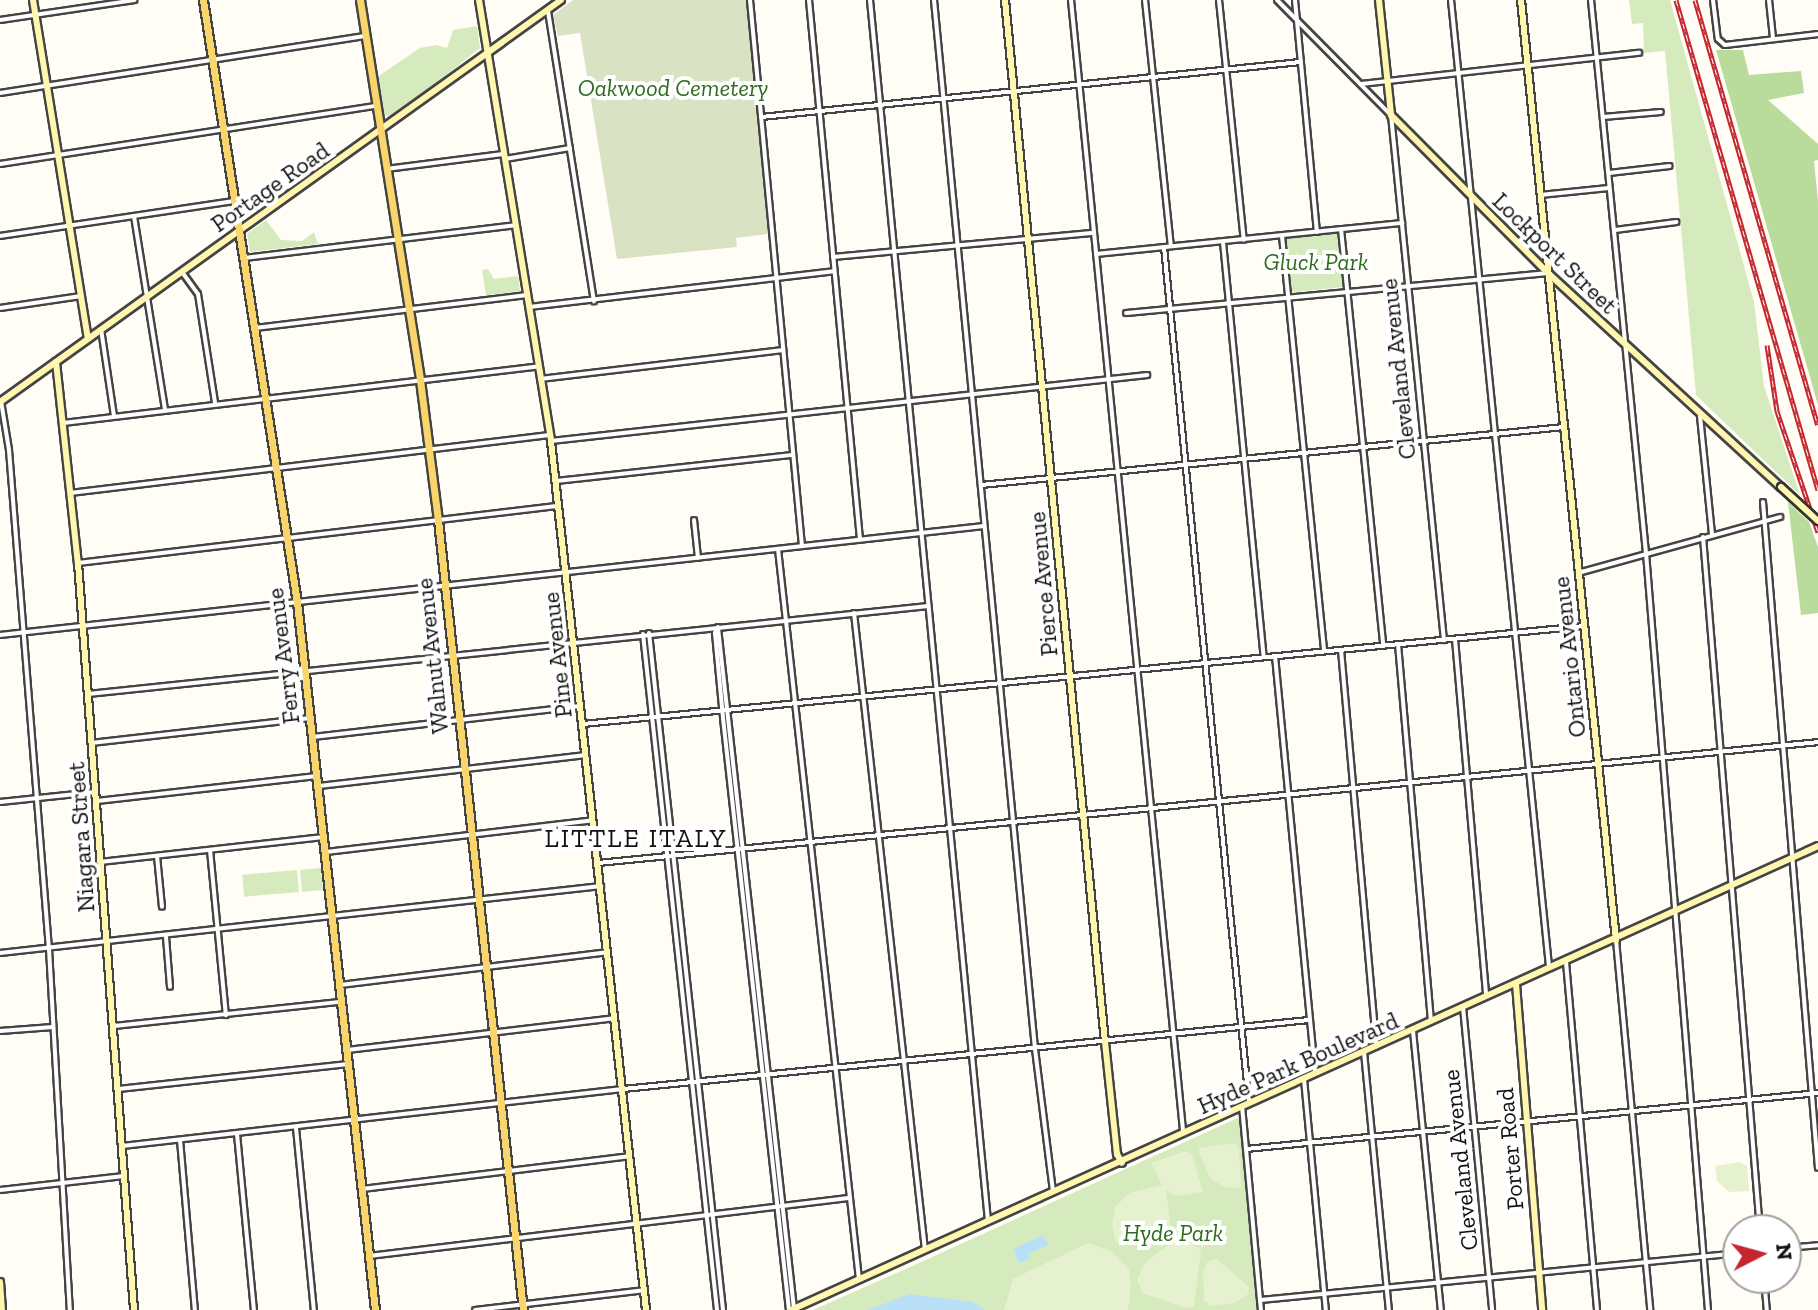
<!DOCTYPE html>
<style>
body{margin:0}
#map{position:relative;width:1818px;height:1310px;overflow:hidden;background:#fffdf5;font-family:"Zilla Slab",serif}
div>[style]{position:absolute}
.green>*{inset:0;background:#d5ebbd;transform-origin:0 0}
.forest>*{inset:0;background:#b9dc9c}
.cemetery>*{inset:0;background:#d9e3c4}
.pitch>*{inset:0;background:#e6f2cf}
.water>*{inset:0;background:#b9e0f7}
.roads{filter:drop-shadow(2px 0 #444) drop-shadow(-2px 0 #444) drop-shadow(0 2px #444) drop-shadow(0 -2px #444)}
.street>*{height:4px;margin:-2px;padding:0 2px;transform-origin:2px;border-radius:2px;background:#fff}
.secondary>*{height:6px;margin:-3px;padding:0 3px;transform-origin:3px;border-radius:3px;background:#fff6b0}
.primary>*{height:7px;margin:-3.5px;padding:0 3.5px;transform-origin:3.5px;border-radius:3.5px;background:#f9d66b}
.rail>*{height:5px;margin-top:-2.5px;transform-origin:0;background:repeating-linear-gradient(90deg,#fff 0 6px,#c4262e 0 12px);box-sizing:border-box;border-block:2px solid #c4262e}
.bridges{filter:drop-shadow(2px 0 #333) drop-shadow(-2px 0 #333) drop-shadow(0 2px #333) drop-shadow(0 -2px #333)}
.secondary-bridge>*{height:6px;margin:-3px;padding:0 3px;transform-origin:3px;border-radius:3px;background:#fff6b0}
span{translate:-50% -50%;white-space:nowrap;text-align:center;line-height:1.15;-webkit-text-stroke:8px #fff;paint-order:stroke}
.park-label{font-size:24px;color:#2f6b1f;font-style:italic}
.street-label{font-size:24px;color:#111}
.neighbourhood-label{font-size:26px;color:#111;letter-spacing:2px}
.north{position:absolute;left:1722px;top:1214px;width:80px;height:80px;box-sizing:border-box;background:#fff;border:2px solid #a0a0a0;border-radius:50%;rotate:84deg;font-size:22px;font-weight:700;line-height:32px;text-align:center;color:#111}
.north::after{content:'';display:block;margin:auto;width:28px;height:36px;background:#c4262e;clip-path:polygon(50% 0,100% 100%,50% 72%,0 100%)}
</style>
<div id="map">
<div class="green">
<div style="clip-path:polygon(1629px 0,1670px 0,1754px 302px,1764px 386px,1800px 495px,1696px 395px,1665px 51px,1644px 53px,1643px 23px,1632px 24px)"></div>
<div style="clip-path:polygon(477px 26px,480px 48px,393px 117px,384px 115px,377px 77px,420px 48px,436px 45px,447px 48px,453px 30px)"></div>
<div style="clip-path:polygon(266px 220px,281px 240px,302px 241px,314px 232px,318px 244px,250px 252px,247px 234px)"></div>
<div style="left:1340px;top:232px;width:55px;height:54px;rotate:84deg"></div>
<div style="clip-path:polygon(488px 269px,494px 279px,518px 276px,520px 291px,486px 295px,482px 270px)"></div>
<div style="left:321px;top:868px;width:22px;height:21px;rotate:85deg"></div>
<div style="left:297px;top:870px;width:22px;height:55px;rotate:85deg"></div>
<div style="clip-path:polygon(1240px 1117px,1259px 1310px,813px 1310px,910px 1267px)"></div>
</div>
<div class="forest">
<div style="clip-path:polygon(1716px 50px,1743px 50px,1749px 75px,1801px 71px,1804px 93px,1768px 100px,1818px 144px,1818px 160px,1814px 161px,1818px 201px,1818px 405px)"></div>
<div style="clip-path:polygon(1788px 502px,1809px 522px,1818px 547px,1818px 613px,1801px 615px)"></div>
</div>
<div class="cemetery">
<div style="clip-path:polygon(573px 0,747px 0,768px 234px,736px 238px,737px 247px,617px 259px,580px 33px,558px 36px,553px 15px)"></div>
</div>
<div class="pitch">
<div style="clip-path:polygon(1234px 1143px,1239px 1149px,1241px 1188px,1224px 1187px,1210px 1178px,1200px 1154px,1199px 1148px)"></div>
<div style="clip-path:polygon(1186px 1151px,1192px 1154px,1203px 1192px,1177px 1196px,1166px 1190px,1171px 1231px,1164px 1239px,1116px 1243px,1112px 1224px,1116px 1206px,1131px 1192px,1162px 1185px,1151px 1163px)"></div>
<div style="clip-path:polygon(1740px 1162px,1747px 1166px,1749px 1191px,1729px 1192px,1717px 1181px,1715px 1166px)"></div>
<div style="clip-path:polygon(1184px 1240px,1201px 1250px,1194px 1306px,1185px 1308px,1143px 1293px,1137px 1280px,1145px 1263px,1168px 1245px)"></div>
<div style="clip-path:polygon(1088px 1243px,1111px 1251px,1129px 1269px,1131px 1284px,1128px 1310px,1004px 1310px,1013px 1279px)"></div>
<div style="clip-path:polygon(1217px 1259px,1249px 1287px,1248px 1294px,1235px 1303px,1211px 1306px,1204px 1301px,1203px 1273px,1207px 1262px)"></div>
</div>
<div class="water">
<div style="clip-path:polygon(1043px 1235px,1048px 1245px,1028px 1254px,1030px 1259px,1019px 1263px,1013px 1249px)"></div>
<div style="clip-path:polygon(910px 1294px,973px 1302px,985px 1310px,867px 1310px)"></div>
</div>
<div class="roads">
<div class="street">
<div style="left:750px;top:0;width:548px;rotate:84.56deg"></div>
<div style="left:809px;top:0;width:542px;rotate:84.6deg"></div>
<div style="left:870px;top:0;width:1226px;rotate:84.48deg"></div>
<div style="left:934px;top:0;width:1054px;rotate:84.5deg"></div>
<div style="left:1035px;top:1049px;width:143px;rotate:82.8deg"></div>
<div style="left:1071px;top:0;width:1137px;rotate:84.34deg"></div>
<div style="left:1145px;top:0;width:247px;rotate:84deg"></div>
<div style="left:1219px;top:0;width:241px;rotate:84.1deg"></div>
<div style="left:1277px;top:0;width:162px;rotate:45.3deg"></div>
<div style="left:1391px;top:115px;width:528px;rotate:84.24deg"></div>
<div style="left:1295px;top:0;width:233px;rotate:84.6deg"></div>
<div style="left:1451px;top:0;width:972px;rotate:84.21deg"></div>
<div style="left:1591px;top:0;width:556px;rotate:84.32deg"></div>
<div style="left:1646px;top:553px;width:760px;rotate:85.32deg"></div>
<div style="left:1713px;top:0;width:39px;rotate:83deg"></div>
<div style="left:1718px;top:39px;width:9px;rotate:41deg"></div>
<div style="left:1725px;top:45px;width:94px;rotate:-6.7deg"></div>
<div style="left:1769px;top:0;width:39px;rotate:84deg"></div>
<div style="left:548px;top:11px;width:294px;rotate:81deg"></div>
<div style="left:0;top:20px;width:136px;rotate:-8.4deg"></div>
<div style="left:1361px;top:84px;width:280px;rotate:-6.4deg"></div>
<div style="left:0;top:93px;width:369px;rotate:-8.9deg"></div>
<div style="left:761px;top:117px;width:543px;rotate:-5.82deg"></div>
<div style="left:1603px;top:117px;width:58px;rotate:-4.9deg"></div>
<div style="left:505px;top:159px;width:66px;rotate:-9.6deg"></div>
<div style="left:0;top:164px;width:380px;rotate:-8.8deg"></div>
<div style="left:386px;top:169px;width:118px;rotate:-7.3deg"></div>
<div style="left:1609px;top:173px;width:61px;rotate:-6.5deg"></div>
<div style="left:1540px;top:195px;width:69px;rotate:-5.8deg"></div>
<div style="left:134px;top:216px;width:196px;rotate:80.9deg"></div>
<div style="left:1341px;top:229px;width:418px;rotate:84.2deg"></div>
<div style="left:1615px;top:230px;width:62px;rotate:-7.5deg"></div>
<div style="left:0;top:236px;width:238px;rotate:-8.5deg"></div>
<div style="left:1282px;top:236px;width:417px;rotate:84.2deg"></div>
<div style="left:1223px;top:242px;width:417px;rotate:84.4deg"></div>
<div style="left:1164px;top:247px;width:860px;rotate:84.33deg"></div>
<div style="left:1096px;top:254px;width:308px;rotate:-5.8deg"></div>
<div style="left:833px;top:257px;width:262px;rotate:-5.3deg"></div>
<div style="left:244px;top:258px;width:273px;rotate:-6.9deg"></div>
<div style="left:182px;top:272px;width:27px;rotate:54deg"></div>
<div style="left:198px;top:294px;width:110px;rotate:81.1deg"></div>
<div style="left:529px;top:307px;width:307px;rotate:-6.7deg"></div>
<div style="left:0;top:308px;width:82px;rotate:-8.4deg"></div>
<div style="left:1126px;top:313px;width:422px;rotate:-5.4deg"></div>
<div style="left:255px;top:328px;width:274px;rotate:-6.9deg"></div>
<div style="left:101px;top:329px;width:88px;rotate:81.5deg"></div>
<div style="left:540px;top:379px;width:245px;rotate:-6.8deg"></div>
<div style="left:1px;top:401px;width:50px;rotate:80.7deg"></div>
<div style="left:9px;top:450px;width:501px;rotate:85.42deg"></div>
<div style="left:49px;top:949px;width:362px;rotate:86.7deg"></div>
<div style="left:1700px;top:416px;width:119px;rotate:84.2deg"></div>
<div style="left:63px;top:423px;width:478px;rotate:-6.8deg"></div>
<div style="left:551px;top:441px;width:600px;rotate:-6.32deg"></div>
<div style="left:556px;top:481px;width:238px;rotate:-6.3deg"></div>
<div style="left:981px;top:485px;width:586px;rotate:-5.68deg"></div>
<div style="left:70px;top:493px;width:483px;rotate:-6.9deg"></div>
<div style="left:1763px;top:502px;width:668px;rotate:85.28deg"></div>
<div style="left:694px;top:520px;width:38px;rotate:84deg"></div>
<div style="left:1703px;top:537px;width:695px;rotate:85.3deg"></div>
<div style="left:778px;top:549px;width:734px;rotate:83.67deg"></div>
<div style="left:78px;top:563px;width:484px;rotate:-6.8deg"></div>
<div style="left:1578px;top:573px;width:210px;rotate:-15.5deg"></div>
<div style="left:854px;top:613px;width:641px;rotate:83.64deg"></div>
<div style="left:718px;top:627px;width:7px;rotate:117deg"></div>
<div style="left:715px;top:633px;width:85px;rotate:84.6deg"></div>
<div style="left:723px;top:718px;width:596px;rotate:83.64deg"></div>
<div style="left:718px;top:628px;width:685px;rotate:83.63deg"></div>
<div style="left:649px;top:633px;width:681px;rotate:83.76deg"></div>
<div style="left:643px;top:634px;width:680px;rotate:83.75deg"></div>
<div style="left:0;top:635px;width:990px;rotate:-6.32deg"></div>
<div style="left:1455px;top:639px;width:357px;rotate:85deg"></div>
<div style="left:1398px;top:644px;width:379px;rotate:85deg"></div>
<div style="left:1341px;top:650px;width:398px;rotate:84.9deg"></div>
<div style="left:1275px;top:656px;width:418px;rotate:84.5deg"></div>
<div style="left:88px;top:694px;width:845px;rotate:-5.98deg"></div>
<div style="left:583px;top:724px;width:1006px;rotate:-5.59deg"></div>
<div style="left:313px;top:737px;width:269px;rotate:-6.6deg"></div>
<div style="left:91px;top:743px;width:221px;rotate:-6.5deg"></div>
<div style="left:319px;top:786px;width:269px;rotate:-6.6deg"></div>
<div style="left:97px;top:801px;width:219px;rotate:-6.5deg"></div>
<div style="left:0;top:802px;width:96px;rotate:-6deg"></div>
<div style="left:210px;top:850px;width:166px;rotate:84.5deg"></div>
<div style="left:326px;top:852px;width:269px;rotate:-6.8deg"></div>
<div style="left:157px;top:856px;width:51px;rotate:84.4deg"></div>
<div style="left:100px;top:862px;width:225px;rotate:-6.4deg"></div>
<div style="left:598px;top:863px;width:1226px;rotate:-5.66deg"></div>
<div style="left:166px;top:937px;width:50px;rotate:85.4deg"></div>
<div style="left:1616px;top:940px;width:372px;rotate:84.7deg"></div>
<div style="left:0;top:953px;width:605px;rotate:-6.36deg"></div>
<div style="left:1566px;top:962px;width:349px;rotate:84.9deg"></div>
<div style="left:340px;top:985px;width:269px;rotate:-7deg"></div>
<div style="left:1463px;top:1007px;width:304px;rotate:84.5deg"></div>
<div style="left:114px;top:1026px;width:227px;rotate:-6.1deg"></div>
<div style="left:0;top:1031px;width:53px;rotate:-4.3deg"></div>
<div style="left:1413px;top:1031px;width:280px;rotate:84.3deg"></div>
<div style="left:347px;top:1050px;width:269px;rotate:-6.8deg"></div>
<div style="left:1364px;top:1052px;width:259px;rotate:84.5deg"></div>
<div style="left:1304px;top:1079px;width:232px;rotate:84.6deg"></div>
<div style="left:118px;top:1089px;width:232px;rotate:-6.2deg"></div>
<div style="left:1242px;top:1106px;width:205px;rotate:84.7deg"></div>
<div style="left:296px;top:1128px;width:183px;rotate:84.4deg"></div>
<div style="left:237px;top:1134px;width:177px;rotate:84.5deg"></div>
<div style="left:180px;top:1140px;width:171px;rotate:85deg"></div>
<div style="left:122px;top:1146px;width:504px;rotate:-6.49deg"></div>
<div style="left:623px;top:1089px;width:690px;rotate:-5.74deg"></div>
<div style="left:1246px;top:1149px;width:575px;rotate:-5.59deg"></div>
<div style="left:362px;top:1189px;width:269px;rotate:-7deg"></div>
<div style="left:0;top:1190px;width:125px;rotate:-6.4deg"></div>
<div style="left:1786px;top:1248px;width:32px;rotate:-5deg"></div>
<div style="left:369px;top:1256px;width:483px;rotate:-6.9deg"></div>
<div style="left:1764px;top:1278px;width:32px;rotate:85deg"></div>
<div style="left:1260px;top:1300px;width:480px;rotate:-5.6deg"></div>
<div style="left:475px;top:1310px;width:170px;rotate:-6.7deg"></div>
</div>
<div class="secondary">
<div style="left:33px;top:0;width:343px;rotate:80.8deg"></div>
<div style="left:479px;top:0;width:447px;rotate:80.7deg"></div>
<div style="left:551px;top:441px;width:874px;rotate:83.76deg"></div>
<div style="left:1005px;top:0;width:1047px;rotate:84.52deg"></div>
<div style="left:1105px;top:1042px;width:113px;rotate:83.9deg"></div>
<div style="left:1117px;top:1154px;width:10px;rotate:61deg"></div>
<div style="left:1379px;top:0;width:116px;rotate:84deg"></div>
<div style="left:1391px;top:115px;width:223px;rotate:45.2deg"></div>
<div style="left:1548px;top:273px;width:316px;rotate:42.6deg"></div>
<div style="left:1521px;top:0;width:945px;rotate:84.23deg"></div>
<div style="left:56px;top:362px;width:202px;rotate:83.8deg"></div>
<div style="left:78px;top:563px;width:749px;rotate:85.71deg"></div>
<div style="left:0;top:402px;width:690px;rotate:-35.62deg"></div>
<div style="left:1516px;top:984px;width:327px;rotate:85.4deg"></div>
<div style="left:0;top:1282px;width:28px;rotate:86deg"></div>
<div style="left:791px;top:1310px;width:1127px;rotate:-24.31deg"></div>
</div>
<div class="primary">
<div style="left:203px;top:0;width:609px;rotate:81.13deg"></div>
<div style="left:297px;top:602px;width:712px;rotate:83.71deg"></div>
<div style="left:360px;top:0;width:385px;rotate:81deg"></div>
<div style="left:420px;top:380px;width:141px;rotate:82.7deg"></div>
<div style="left:438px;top:520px;width:795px;rotate:83.86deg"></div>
</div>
</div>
<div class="rail">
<div style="left:1676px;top:0;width:510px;rotate:73.84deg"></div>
<div style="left:1695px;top:0;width:442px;rotate:73.9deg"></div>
<div style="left:1767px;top:345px;width:67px;rotate:81.4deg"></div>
<div style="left:1777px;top:411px;width:128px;rotate:71.3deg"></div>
</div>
<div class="bridges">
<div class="secondary-bridge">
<div style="left:1781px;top:487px;width:50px;rotate:42.6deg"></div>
</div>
</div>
<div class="park-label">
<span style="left:673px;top:88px">Oakwood Cemetery</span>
<span style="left:1316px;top:262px">Gluck Park</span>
<span style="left:1173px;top:1233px">Hyde Park</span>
</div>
<div class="street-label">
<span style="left:270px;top:187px;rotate:-35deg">Portage Road</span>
<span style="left:1555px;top:253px;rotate:44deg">Lockport Street</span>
<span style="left:1398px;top:369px;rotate:-96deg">Cleveland Avenue</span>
<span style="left:1043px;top:584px;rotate:-95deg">Pierce Avenue</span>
<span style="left:557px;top:655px;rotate:-96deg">Pine Avenue</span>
<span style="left:283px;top:656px;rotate:-97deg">Ferry Avenue</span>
<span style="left:432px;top:656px;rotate:-96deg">Walnut Avenue</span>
<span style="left:1569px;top:657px;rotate:-96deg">Ontario Avenue</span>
<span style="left:81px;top:837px;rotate:-94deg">Niagara Street</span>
<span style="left:1298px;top:1063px;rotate:-24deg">Hyde Park Boulevard</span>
<span style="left:1510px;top:1149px;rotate:-95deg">Porter Road</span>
<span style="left:1460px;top:1160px;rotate:-96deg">Cleveland Avenue</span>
</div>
<div class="neighbourhood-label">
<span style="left:636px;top:839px">LITTLE ITALY</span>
</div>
<div class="north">N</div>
</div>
